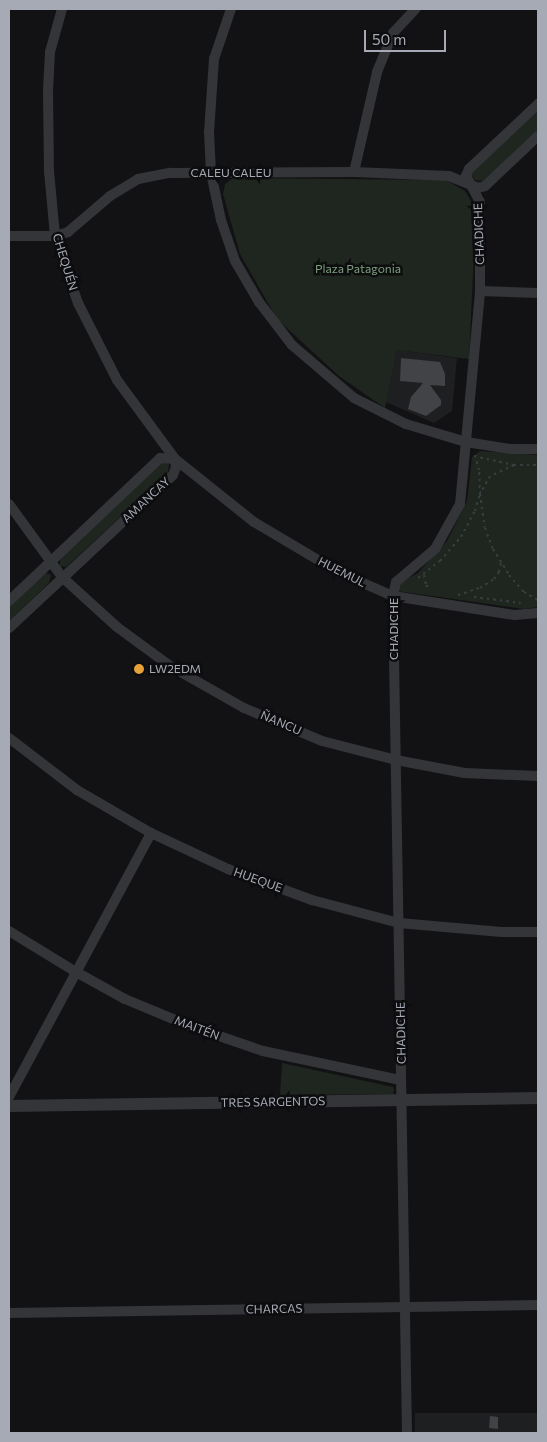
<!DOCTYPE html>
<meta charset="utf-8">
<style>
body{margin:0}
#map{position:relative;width:547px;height:1442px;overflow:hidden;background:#121214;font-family:Commissioner,sans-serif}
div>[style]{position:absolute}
.built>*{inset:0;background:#1e1f21;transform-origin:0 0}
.green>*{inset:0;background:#1f261f}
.building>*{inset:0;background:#414347}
.path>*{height:2px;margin-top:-1px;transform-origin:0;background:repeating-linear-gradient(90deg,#3a3c3f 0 2.5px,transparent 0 6.5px)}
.minor>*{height:10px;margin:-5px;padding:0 5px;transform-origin:5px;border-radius:5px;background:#343539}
.tertiary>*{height:12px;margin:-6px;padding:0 6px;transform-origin:6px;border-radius:6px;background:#343539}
.dots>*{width:14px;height:14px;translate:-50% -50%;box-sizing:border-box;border:2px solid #0d0d0f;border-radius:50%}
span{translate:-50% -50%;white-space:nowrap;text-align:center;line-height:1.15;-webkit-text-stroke:5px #0d0d0f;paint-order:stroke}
.street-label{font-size:12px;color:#a5aab4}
.park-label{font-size:12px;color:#7d9e7d}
.poi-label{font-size:12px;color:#a5aab4}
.left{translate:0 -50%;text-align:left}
.frame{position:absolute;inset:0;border:10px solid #a5aab4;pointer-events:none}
.scale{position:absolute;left:364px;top:30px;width:82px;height:22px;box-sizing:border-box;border:2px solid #a5aab4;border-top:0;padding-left:6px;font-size:15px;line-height:18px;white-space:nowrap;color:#a5aab4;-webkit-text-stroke:4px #0d0d0f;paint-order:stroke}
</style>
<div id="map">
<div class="built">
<div style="clip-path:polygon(397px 350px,457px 358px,452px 411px,434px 423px,386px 402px)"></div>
<div style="left:538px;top:1413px;width:20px;height:123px;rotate:90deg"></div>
</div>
<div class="green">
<div style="clip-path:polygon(538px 110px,538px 130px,483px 181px,475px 180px,471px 174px,472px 171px)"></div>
<div style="clip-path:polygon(233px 178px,446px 180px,465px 191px,476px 210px,469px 359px,397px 350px,385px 408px,339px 376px,277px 319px,240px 254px,223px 194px,225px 184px)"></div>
<div style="clip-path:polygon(480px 451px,538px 455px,538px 607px,524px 609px,397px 591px,403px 581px,418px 573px,447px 541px,467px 501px,472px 457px)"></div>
<div style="clip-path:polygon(163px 462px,169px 464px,168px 473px,66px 567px,60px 566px,60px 559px)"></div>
<div style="clip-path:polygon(44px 572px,51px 575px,49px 583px,9px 621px,9px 606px)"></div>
<div style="clip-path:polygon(282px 1063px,393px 1087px,394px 1090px,393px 1094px,280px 1095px)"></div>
</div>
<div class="building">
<div style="clip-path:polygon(401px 358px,440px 362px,445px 374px,445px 386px,430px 385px,441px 400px,441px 405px,426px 416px,408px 409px,411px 397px,423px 383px,400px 381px)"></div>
<div style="clip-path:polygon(490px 1416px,498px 1417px,498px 1429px,489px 1428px)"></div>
</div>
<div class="path">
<div style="left:474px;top:456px;width:41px;rotate:12.7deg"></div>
<div style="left:514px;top:465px;width:24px"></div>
<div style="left:514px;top:465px;width:26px;rotate:155deg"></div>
<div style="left:490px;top:476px;width:21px;rotate:119deg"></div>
<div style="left:480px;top:494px;width:34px;rotate:82deg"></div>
<div style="left:485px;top:528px;width:22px;rotate:69deg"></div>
<div style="left:493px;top:549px;width:31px;rotate:58deg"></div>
<div style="left:509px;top:575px;width:23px;rotate:49deg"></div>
<div style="left:524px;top:592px;width:16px;rotate:30deg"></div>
<div style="left:424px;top:575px;width:10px;rotate:79deg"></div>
<div style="left:426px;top:585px;width:6px;rotate:51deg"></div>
<div style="left:418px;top:578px;width:28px;rotate:-38deg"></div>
<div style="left:440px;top:561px;width:32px;rotate:-49deg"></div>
<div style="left:461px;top:537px;width:30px;rotate:-62deg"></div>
<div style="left:475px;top:511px;width:18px;rotate:-74deg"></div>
<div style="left:480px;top:494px;width:24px;rotate:-92deg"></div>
<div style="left:479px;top:470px;width:11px;rotate:-105deg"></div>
<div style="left:458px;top:595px;width:23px;rotate:-18deg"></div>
<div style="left:480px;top:588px;width:17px;rotate:-33deg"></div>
<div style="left:494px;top:579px;width:9px;rotate:-54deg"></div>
<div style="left:499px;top:572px;width:10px;rotate:-79deg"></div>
<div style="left:474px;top:597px;width:47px;rotate:7.3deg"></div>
</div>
<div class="minor">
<div style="left:62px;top:9px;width:45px;rotate:105.6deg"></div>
<div style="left:50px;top:52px;width:39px;rotate:93deg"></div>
<div style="left:48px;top:91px;width:80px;rotate:89.3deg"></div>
<div style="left:49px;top:171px;width:65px;rotate:84.7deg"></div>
<div style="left:55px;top:236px;width:71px;rotate:71.1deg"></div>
<div style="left:78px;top:303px;width:86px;rotate:63.1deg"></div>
<div style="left:117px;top:380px;width:98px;rotate:53.7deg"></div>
<div style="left:175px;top:459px;width:101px;rotate:38.6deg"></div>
<div style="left:254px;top:522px;width:100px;rotate:30.7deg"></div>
<div style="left:340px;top:573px;width:58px;rotate:23.5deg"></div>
<div style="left:393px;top:596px;width:123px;rotate:8.9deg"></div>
<div style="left:515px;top:615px;width:23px;rotate:-5deg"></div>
<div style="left:231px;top:9px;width:53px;rotate:108.8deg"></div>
<div style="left:214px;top:59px;width:73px;rotate:93.9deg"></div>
<div style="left:209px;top:132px;width:41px;rotate:87.2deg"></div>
<div style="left:211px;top:173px;width:48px;rotate:78deg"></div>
<div style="left:221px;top:220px;width:43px;rotate:71.1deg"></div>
<div style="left:235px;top:261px;width:48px;rotate:59.7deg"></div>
<div style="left:259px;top:302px;width:54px;rotate:52.5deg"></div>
<div style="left:292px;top:345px;width:82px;rotate:40.5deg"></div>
<div style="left:354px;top:398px;width:58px;rotate:26.6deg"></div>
<div style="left:406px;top:424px;width:63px;rotate:16.7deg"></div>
<div style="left:466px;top:442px;width:45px;rotate:9deg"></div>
<div style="left:510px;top:449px;width:28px"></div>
<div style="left:354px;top:172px;width:103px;rotate:-77deg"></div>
<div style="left:377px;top:72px;width:42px;rotate:-67.7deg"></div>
<div style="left:393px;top:33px;width:33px;rotate:-47deg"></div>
<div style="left:9px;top:236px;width:46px"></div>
<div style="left:55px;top:236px;width:14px;rotate:-17deg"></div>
<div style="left:68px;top:232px;width:55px;rotate:-40.6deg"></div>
<div style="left:110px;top:196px;width:33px;rotate:-31deg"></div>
<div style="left:138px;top:179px;width:33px;rotate:-11deg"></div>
<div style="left:170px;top:173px;width:184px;rotate:-0.3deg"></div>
<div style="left:354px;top:172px;width:95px;rotate:2.4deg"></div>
<div style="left:449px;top:176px;width:31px;rotate:22deg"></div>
<div style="left:478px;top:188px;width:7px;rotate:-16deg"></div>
<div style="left:485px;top:186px;width:73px;rotate:-43.3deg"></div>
<div style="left:480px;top:291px;width:58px;rotate:2deg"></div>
<div style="left:9px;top:504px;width:90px;rotate:54deg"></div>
<div style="left:62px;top:577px;width:74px;rotate:42.3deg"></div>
<div style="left:117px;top:627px;width:66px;rotate:36.3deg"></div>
<div style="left:170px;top:666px;width:85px;rotate:29.6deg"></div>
<div style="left:244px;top:708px;width:85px;rotate:22.9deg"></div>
<div style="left:322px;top:741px;width:76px;rotate:14.4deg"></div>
<div style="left:396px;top:760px;width:70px;rotate:10.7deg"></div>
<div style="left:465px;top:773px;width:73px;rotate:2.4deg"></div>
<div style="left:9px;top:601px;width:208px;rotate:-43.4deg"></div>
<div style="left:160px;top:458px;width:15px;rotate:4deg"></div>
<div style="left:9px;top:628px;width:224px;rotate:-43deg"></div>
<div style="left:173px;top:475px;width:9px;rotate:-69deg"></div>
<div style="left:176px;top:467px;width:8px;rotate:-97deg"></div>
<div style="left:9px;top:738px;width:86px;rotate:37.4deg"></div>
<div style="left:77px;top:790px;width:86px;rotate:30.2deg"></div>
<div style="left:151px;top:833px;width:85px;rotate:25.1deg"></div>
<div style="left:228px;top:869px;width:90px;rotate:20.3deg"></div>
<div style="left:312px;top:900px;width:90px;rotate:14.8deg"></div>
<div style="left:399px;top:923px;width:103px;rotate:5deg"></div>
<div style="left:502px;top:932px;width:36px"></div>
<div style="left:9px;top:931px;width:79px;rotate:31.5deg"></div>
<div style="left:76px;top:972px;width:56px;rotate:28.9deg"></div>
<div style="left:125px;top:999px;width:70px;rotate:22.6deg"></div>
<div style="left:190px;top:1026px;width:77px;rotate:18.9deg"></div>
<div style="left:263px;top:1051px;width:141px;rotate:11.9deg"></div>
<div style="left:9px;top:1097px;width:300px;rotate:-61.7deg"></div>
<div style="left:9px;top:1313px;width:529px;rotate:-0.87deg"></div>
<div style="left:407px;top:1433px;width:837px;rotate:-90.96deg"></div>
<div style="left:393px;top:596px;width:14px;rotate:-78deg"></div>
<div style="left:396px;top:582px;width:51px;rotate:-40.2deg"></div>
<div style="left:435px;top:549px;width:51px;rotate:-60.9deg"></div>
<div style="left:460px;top:504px;width:214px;rotate:-84.6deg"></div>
<div style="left:480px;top:291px;width:89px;rotate:-90deg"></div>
<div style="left:480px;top:202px;width:30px;rotate:-118deg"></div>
<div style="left:466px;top:176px;width:8px;rotate:-67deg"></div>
<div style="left:469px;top:169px;width:95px;rotate:-43.3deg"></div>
</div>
<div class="tertiary">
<div style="left:9px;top:1106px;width:529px;rotate:-0.87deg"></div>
</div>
<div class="dots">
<div style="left:139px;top:669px;background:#e6a238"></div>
</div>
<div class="street-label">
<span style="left:231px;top:173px">CALEU CALEU</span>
<span style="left:479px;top:234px;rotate:-92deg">CHADICHE</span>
<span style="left:65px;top:262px;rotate:73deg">CHEQUÉN</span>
<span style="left:146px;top:500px;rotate:-43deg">AMANCAY</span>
<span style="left:342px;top:572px;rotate:27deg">HUEMUL</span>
<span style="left:394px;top:629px;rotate:-90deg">CHADICHE</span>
<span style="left:281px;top:723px;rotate:23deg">ÑANCU</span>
<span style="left:258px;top:880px;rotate:20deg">HUEQUE</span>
<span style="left:197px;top:1028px;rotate:21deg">MAITÉN</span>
<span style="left:401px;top:1033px;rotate:-91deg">CHADICHE</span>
<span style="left:273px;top:1102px;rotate:-1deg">TRES SARGENTOS</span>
<span style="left:274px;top:1309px;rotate:-1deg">CHARCAS</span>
</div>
<div class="park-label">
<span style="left:358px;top:269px">Plaza Patagonia</span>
</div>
<div class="poi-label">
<span class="left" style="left:149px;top:669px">LW2EDM</span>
</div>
<div class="frame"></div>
<div class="scale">50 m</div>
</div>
